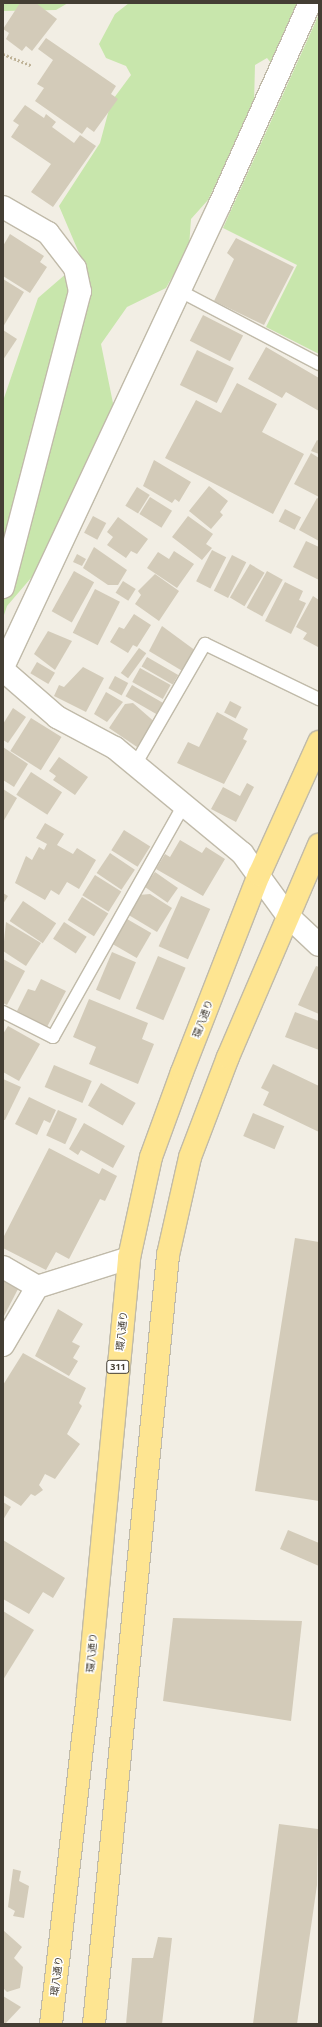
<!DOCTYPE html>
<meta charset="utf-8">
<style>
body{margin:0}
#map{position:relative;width:322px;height:2027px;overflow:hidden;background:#f2eee4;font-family:"Noto Sans","Noto Sans JP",sans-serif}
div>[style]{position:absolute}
.green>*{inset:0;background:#c8e6ac}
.building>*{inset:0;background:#d3cbb9;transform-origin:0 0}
.path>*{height:2.5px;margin-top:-1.25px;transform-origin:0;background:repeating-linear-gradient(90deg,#bfb398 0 2px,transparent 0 4px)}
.roads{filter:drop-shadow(1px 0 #c0baa9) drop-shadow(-1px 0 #c0baa9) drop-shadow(0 1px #c0baa9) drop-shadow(0 -1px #c0baa9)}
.lane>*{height:12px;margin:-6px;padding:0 6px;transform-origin:6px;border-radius:6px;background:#fff}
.street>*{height:22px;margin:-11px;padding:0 11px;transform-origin:11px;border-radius:11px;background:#fff}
.primary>*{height:22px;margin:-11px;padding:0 11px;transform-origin:11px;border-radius:11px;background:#fee591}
span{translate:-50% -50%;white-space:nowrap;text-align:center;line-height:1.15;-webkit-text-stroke:3px #fff;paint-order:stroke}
.shield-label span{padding:1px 3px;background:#fff;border:1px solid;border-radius:3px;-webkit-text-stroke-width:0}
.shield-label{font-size:9px;color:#443e34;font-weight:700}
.street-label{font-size:10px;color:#443e34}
.frame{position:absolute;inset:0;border:4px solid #443e34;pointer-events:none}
</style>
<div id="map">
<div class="green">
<div style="clip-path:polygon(3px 3px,68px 3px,56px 10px,3px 11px)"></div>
<div style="clip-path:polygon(129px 3px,299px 3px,272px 64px,267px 58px,255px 65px,254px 104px,208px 200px,191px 219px,189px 247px,166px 288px,127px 307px,101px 344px,115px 413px,43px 564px,7px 606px,3px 618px,3px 401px,38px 298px,82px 260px,59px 206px,100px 143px,111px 102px,131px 75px,126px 66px,106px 58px,99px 44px,115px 14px)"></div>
<div style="clip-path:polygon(319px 14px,319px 354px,266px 327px,297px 265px,223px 228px)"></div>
</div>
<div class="building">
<div style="clip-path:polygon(20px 3px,36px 3px,57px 19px,32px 51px,26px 46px,22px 51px,6px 39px,9px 33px,3px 29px)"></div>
<div style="clip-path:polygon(46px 38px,116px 86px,111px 94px,118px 99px,94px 132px,87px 127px,82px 134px,35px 101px,44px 88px,37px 84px,53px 60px,38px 49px)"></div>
<div style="clip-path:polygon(25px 105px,44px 118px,46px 114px,56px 122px,52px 127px,74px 143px,80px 135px,96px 146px,53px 207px,31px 192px,51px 164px,11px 137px,19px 125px,13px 121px)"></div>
<div style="clip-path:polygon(10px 234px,44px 256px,40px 262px,47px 267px,30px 293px,3px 276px,3px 246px)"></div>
<div style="clip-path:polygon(236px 238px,294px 267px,264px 325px,214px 301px,234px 259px,227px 253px)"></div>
<div style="clip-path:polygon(3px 279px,24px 292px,3px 327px)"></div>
<div style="left:203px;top:315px;width:45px;height:29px;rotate:27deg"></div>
<div style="clip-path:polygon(3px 330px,17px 339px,3px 360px)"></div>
<div style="clip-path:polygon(266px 347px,319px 378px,319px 411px,286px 392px,282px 398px,248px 379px)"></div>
<div style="left:197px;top:350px;width:41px;height:39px;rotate:26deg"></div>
<div style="clip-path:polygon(237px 383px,277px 404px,262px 432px,304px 454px,273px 514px,165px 458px,196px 400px,221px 413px)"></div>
<div style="clip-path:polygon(317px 440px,319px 441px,319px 454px,311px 451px)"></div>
<div style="clip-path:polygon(311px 453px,319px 458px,319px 497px,294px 484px)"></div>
<div style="clip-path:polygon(154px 460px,191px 482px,179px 502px,175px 499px,172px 503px,143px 486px)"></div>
<div style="clip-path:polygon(209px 486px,228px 501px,220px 512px,223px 515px,211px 529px,189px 511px)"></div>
<div style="left:137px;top:487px;width:15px;height:22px;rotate:32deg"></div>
<div style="left:150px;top:497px;width:26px;height:20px;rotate:32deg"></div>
<div style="clip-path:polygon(317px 498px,319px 499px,319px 541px,299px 530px)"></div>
<div style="left:285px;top:509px;width:18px;height:14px;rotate:27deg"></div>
<div style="left:93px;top:516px;width:15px;height:19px;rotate:28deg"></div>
<div style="clip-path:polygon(188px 516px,213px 534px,206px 544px,212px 548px,202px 560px,172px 537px)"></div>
<div style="clip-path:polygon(118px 517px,148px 539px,137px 554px,131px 551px,126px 558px,107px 545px,113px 537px,107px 532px)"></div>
<div style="clip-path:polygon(306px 541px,319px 547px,319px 580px,293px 567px)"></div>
<div style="clip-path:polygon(94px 547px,127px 570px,118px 585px,108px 585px,83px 568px)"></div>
<div style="left:212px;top:550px;width:16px;height:35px;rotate:27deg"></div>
<div style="clip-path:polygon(174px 551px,194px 564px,177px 588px,147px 568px,158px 552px,169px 559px)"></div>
<div style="clip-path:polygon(77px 554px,86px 559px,82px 566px,73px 562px)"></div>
<div style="left:232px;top:555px;width:16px;height:40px;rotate:27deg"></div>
<div style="left:250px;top:564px;width:17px;height:39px;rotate:31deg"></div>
<div style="left:74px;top:571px;width:23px;height:46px;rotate:29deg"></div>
<div style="left:267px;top:571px;width:18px;height:42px;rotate:29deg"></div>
<div style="clip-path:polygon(155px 574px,179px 591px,159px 621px,135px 604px,141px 595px,138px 591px)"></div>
<div style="left:123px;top:581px;width:15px;height:14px;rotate:32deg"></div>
<div style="clip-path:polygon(285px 582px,303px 591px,299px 600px,306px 603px,291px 634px,265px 621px)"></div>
<div style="left:95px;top:589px;width:28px;height:49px;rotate:27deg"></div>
<div style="clip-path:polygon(313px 596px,319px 600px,318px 647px,303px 639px,307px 633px,296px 627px)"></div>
<div style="clip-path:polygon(134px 614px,151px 625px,137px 647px,133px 645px,128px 653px,110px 642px,119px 627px,124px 629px)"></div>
<div style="clip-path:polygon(162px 626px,196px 651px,184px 672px,149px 651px)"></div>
<div style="clip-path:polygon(48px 631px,72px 641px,55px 670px,34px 654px)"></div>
<div style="left:139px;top:648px;width:9px;height:31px;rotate:36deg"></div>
<div style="left:147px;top:657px;width:36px;height:11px;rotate:30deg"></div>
<div style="left:37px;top:662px;width:21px;height:13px;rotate:31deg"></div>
<div style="clip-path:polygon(83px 667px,104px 678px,86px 712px,54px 696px,59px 685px,64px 687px)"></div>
<div style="left:140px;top:668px;width:35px;height:16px;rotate:29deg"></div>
<div style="left:115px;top:676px;width:15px;height:14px;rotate:28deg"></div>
<div style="left:132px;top:685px;width:36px;height:13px;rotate:30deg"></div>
<div style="clip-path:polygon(106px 692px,123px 702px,107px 722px,94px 714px)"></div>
<div style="left:230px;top:701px;width:13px;height:13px;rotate:27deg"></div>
<div style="clip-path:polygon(133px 703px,157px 724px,137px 747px,109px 728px,125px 704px)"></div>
<div style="clip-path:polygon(13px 708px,26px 717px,8px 743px,3px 740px,3px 724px)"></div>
<div style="clip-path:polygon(217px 712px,248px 729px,243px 739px,247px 741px,224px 784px,177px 763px,188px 742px,199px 747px)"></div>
<div style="left:31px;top:718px;width:36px;height:39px;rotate:32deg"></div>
<div style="clip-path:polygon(3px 747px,28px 764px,14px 787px,3px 780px)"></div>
<div style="clip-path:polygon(59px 757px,88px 777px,75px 795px,53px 780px,56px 776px,49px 771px)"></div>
<div style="left:31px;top:772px;width:37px;height:27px;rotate:33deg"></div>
<div style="clip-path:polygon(247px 783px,254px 787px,236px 822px,211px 809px,223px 787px,240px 796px)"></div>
<div style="clip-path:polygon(3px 789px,17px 798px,3px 822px)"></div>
<div style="clip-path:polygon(45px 823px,64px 834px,57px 845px,73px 854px,77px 848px,96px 860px,79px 889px,67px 882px,59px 895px,51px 890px,45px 900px,15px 883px,26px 856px,32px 860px,39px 847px,44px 850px,47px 844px,36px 838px)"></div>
<div style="left:124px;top:830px;width:31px;height:24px;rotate:32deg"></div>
<div style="clip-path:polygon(180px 840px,202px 853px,206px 847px,225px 859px,203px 896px,156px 869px,165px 854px,170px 857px)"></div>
<div style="left:110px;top:853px;width:30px;height:24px;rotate:34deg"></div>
<div style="left:155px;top:872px;width:28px;height:18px;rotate:35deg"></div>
<div style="left:95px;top:875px;width:31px;height:24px;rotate:32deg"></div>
<div style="clip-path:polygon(3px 893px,8px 896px,3px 904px)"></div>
<div style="clip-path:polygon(150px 894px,172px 908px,157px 932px,127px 914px,139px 895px)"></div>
<div style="left:181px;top:896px;width:32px;height:55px;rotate:24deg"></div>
<div style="left:82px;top:897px;width:31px;height:27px;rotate:32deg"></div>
<div style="left:23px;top:901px;width:40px;height:24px;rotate:34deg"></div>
<div style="left:127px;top:919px;width:28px;height:29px;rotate:30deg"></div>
<div style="clip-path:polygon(6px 922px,41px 943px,26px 966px,3px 951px)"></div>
<div style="left:64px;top:922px;width:27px;height:20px;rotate:33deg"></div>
<div style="left:112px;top:952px;width:26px;height:41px;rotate:23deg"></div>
<div style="left:158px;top:956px;width:30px;height:57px;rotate:23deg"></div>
<div style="clip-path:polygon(3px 959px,25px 971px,7px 1005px,3px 1003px)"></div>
<div style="clip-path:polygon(316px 966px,319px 967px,319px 1014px,298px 1005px)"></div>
<div style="clip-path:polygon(41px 979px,66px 991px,47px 1027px,17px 1011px,28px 989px,35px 991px)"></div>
<div style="clip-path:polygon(89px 999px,148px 1023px,142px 1039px,154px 1044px,138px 1084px,89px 1064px,96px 1047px,73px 1037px)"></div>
<div style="clip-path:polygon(295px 1012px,319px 1021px,319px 1050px,285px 1037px)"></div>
<div style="clip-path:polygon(8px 1026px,40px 1044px,19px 1081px,3px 1072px,3px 1034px)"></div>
<div style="clip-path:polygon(273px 1064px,319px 1086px,319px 1132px,263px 1105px,269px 1092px,261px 1088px)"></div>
<div style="left:54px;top:1065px;width:41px;height:24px;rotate:23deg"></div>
<div style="clip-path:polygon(3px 1079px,21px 1087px,5px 1120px,3px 1120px)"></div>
<div style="left:101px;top:1083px;width:40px;height:26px;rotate:30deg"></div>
<div style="clip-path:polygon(29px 1097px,56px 1110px,50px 1123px,44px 1120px,37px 1135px,15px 1124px)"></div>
<div style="left:58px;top:1110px;width:21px;height:28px;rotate:25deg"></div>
<div style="left:253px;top:1113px;width:34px;height:25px;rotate:23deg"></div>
<div style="clip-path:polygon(84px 1123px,125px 1146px,113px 1168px,81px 1150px,78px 1155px,69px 1149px)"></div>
<div style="clip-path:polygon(49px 1148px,99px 1174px,102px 1168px,117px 1176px,105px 1201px,100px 1199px,69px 1259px,56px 1252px,46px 1270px,3px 1248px,3px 1238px)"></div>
<div style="clip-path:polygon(295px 1238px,319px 1242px,319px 1501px,255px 1491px)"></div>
<div style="clip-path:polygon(3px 1281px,18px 1289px,3px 1318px)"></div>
<div style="clip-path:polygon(58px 1309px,83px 1324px,72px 1342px,80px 1346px,73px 1358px,78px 1361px,69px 1376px,35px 1356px)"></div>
<div style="clip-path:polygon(23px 1353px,86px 1388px,79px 1403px,82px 1406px,67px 1434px,80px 1444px,55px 1479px,45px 1474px,39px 1485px,43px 1490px,35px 1496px,31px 1494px,21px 1506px,3px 1495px,3px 1385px)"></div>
<div style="clip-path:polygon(3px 1502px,11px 1507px,3px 1520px)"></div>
<div style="clip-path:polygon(288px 1530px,319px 1543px,319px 1566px,280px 1549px)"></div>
<div style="clip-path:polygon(3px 1540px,65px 1578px,53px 1598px,43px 1592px,29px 1614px,3px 1599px)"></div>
<div style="clip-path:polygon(3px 1611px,34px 1630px,3px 1680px)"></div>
<div style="clip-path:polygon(173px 1618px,302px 1621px,291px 1721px,163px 1701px)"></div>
<div style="clip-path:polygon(279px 1824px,318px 1829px,317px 1885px,297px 2024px,253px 2024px)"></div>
<div style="clip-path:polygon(13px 1869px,21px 1871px,19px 1881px,29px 1886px,24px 1918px,13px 1916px,15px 1911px,8px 1907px)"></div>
<div style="clip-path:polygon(3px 1930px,22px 1947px,14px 1958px,23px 1967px,20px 1988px,7px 1992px,3px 1988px)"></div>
<div style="clip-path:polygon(158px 1937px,172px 1938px,162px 2024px,126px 2024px,132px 1958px,153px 1958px)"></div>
<div style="clip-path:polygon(3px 1996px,21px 2007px,5px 2024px,3px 2024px)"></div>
</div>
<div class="path">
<div style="left:3px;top:54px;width:31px;rotate:22deg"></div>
</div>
<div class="roads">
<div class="lane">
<div style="left:180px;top:291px;width:157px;rotate:27.7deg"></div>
<div style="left:135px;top:765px;width:140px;rotate:-60deg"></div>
<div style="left:205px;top:644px;width:127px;rotate:25.8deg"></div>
<div style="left:3px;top:1012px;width:56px;rotate:26.6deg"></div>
<div style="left:53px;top:1037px;width:265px;rotate:-60.6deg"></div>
</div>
<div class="street">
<div style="left:3px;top:207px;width:52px;rotate:30deg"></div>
<div style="left:48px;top:233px;width:44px;rotate:52.4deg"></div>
<div style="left:75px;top:268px;width:24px;rotate:78deg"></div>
<div style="left:80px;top:291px;width:306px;rotate:104.6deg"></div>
<div style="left:3px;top:667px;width:511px;rotate:-64.89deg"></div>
<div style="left:220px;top:204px;width:220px;rotate:-65.9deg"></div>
<div style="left:3px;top:670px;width:72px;rotate:41deg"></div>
<div style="left:57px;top:717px;width:66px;rotate:28.1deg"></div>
<div style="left:115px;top:748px;width:165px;rotate:39.6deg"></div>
<div style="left:242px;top:853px;width:77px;rotate:54deg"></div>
<div style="left:287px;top:915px;width:44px;rotate:43.2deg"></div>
<div style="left:3px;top:1267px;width:39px;rotate:30deg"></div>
<div style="left:3px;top:1345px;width:67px;rotate:-59.6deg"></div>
<div style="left:37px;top:1287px;width:96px;rotate:-17.5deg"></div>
</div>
<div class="primary">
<div style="left:51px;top:2024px;width:333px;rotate:-83.6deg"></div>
<div style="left:88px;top:1693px;width:437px;rotate:-84.6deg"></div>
<div style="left:129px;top:1258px;width:103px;rotate:-77.7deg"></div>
<div style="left:151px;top:1157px;width:90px;rotate:-70deg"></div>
<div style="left:182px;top:1072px;width:212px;rotate:-68.7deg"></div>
<div style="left:259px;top:875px;width:146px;rotate:-65.7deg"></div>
<div style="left:94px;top:2024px;width:773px;rotate:-84.5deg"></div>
<div style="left:168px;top:1255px;width:100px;rotate:-77.3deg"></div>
<div style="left:190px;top:1157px;width:107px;rotate:-69.2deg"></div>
<div style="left:228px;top:1057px;width:231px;rotate:-66.8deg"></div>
</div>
</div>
<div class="shield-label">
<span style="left:118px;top:1367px">311</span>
</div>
<div class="street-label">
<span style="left:203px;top:1019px;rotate:-69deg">環八通り</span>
<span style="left:122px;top:1331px;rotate:-84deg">環八通り</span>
<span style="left:92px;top:1653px;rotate:-85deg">環八通り</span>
<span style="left:57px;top:1976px;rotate:-83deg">環八通り</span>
</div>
<div class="frame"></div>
</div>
